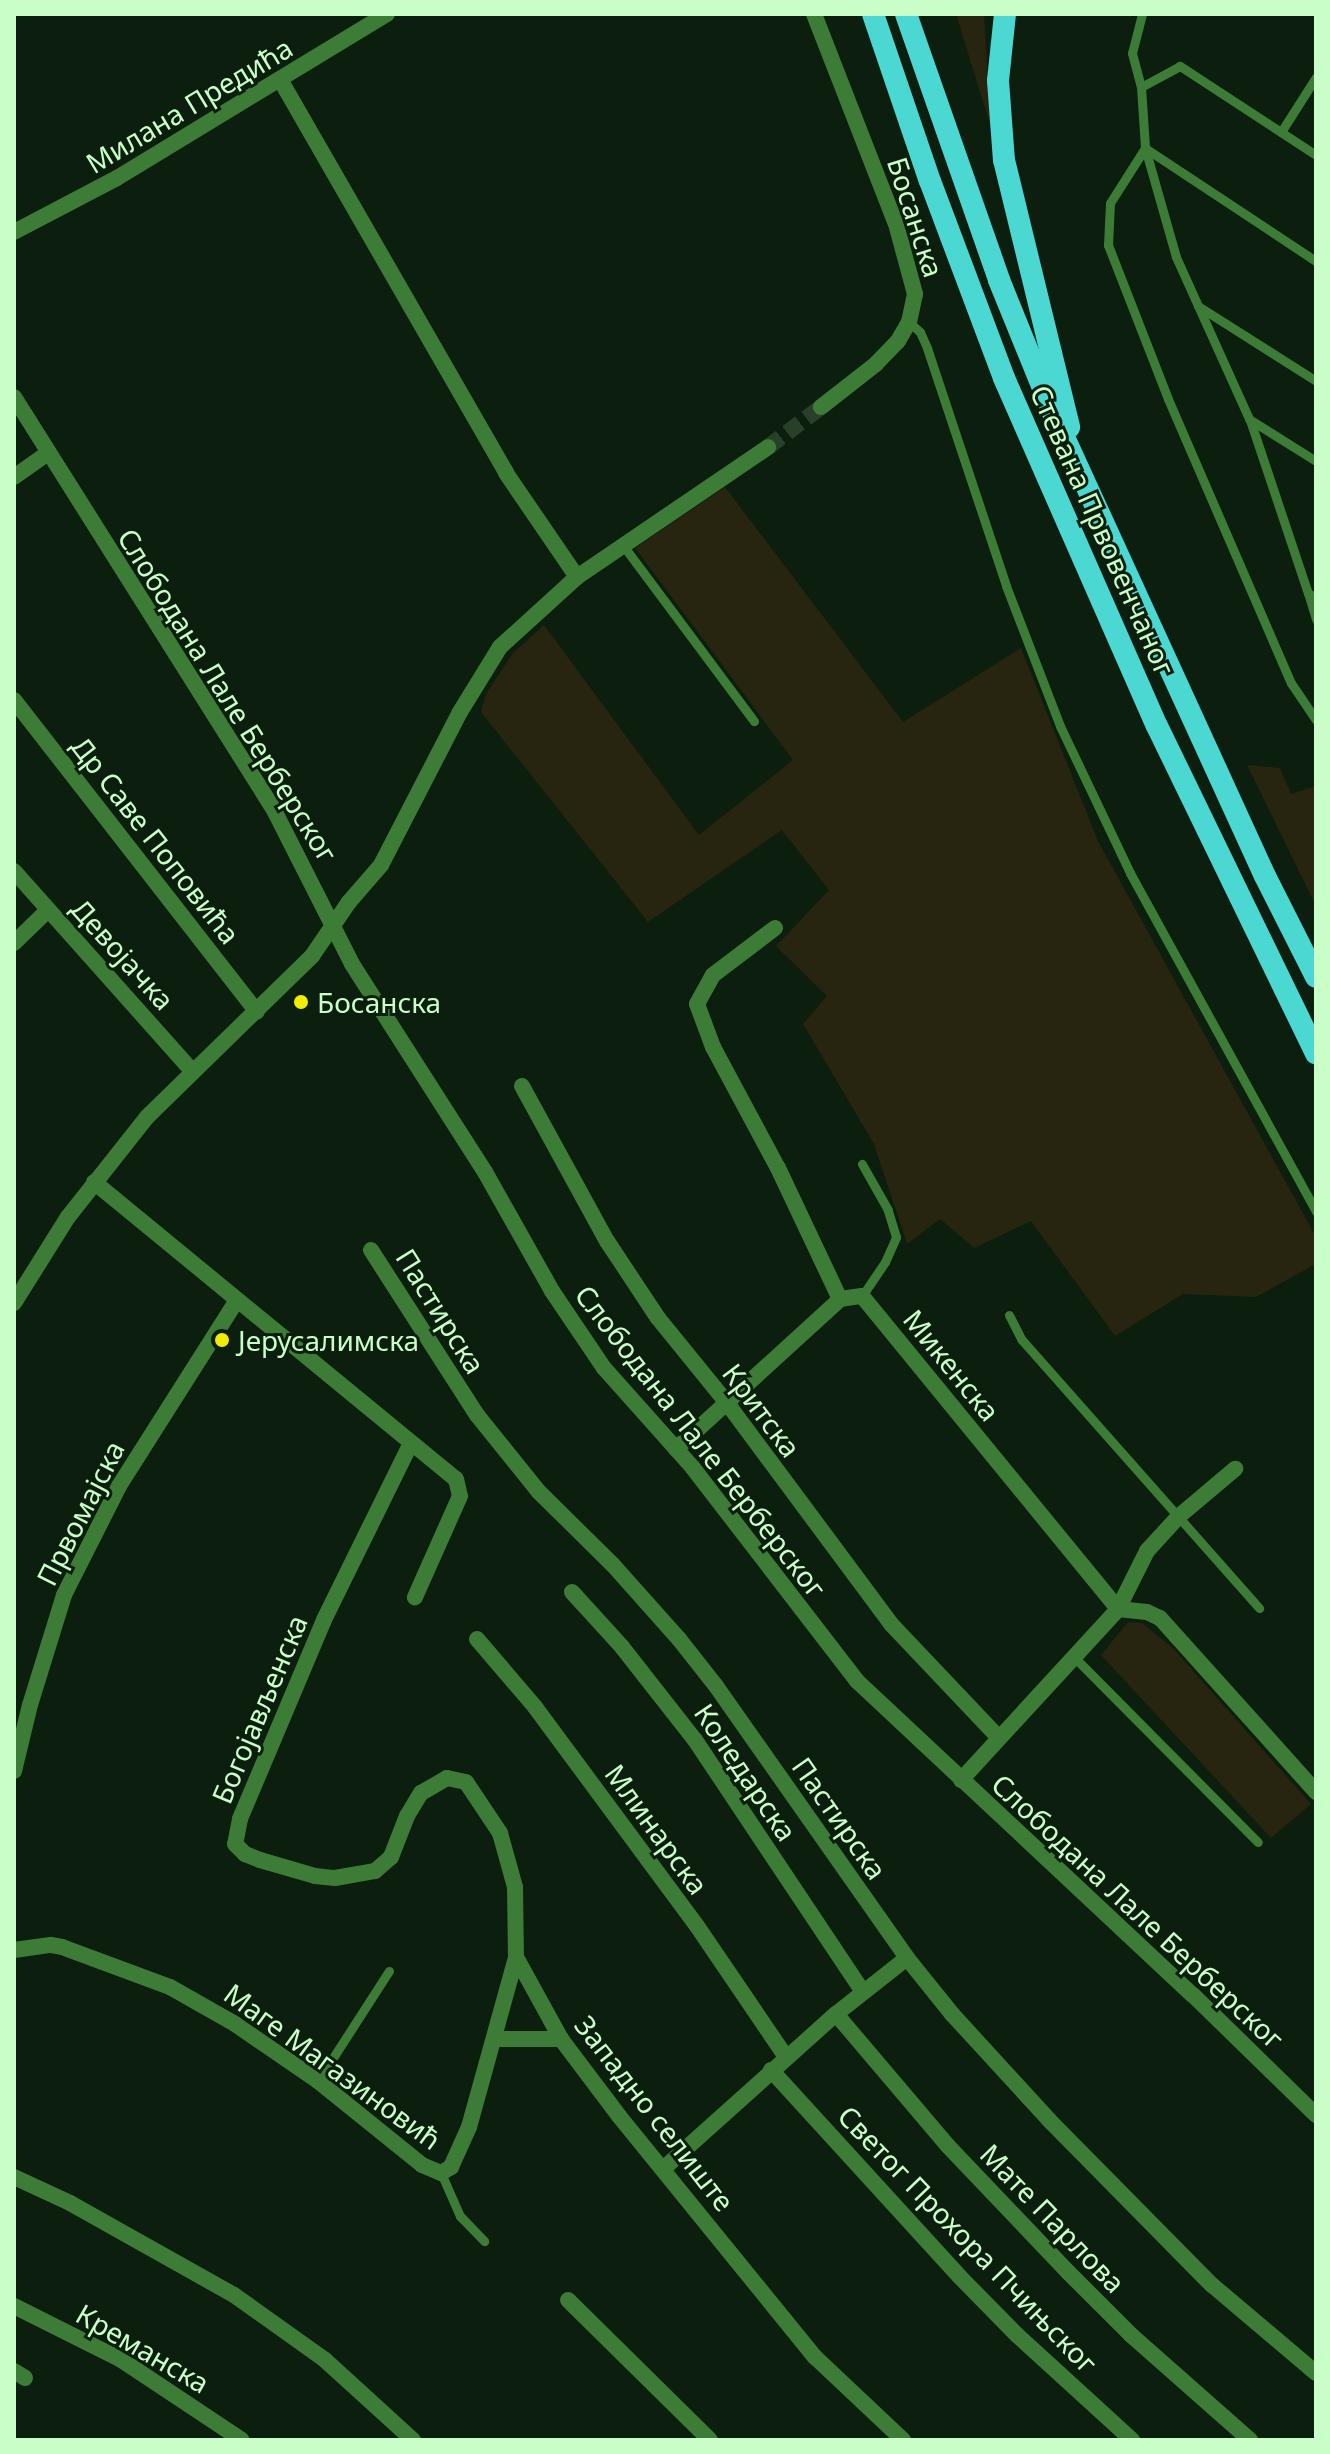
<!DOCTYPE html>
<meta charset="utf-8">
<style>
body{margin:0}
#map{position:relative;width:1330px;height:2454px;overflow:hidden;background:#0c1e0d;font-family:"Noto Sans",sans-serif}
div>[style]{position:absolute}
.green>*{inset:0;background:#27240f}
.minor-tunnel>*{height:16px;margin-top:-8px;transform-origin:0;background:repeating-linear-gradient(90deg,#284029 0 16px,transparent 0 24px)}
.service>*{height:9px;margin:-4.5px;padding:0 4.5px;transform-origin:4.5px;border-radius:4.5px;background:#3d7c37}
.minor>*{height:16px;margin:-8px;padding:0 8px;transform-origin:8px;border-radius:8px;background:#3d7c37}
.trunk>*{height:22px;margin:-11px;padding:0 11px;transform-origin:11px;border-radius:11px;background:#4bd8d3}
.dots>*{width:22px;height:22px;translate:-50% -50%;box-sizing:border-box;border:4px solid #0c1e0d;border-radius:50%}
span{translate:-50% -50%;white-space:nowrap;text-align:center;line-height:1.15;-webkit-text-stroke:6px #0c1e0d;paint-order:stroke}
.street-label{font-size:28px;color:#c9fec9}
.poi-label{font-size:28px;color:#c9fec9}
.left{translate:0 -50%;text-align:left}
.frame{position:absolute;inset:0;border:16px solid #c9fec9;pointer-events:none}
</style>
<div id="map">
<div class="green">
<div style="clip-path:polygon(956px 14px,984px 14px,991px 128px)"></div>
<div style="clip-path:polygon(725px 487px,903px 722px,1021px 648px,1098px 841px,1316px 1237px,1316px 1264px,1256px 1297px,1183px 1294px,1115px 1336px,1031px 1221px,974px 1248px,940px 1219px,907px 1244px,874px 1144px,803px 1024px,827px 996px,776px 946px,829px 890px,782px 830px,648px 922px,481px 712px,486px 694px,513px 653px,544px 625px,699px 835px,793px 760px,635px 548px)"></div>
<div style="clip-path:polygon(1247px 765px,1280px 768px,1291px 794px,1316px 786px,1316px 906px)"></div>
<div style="clip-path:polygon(1128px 1622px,1142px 1623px,1173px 1648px,1311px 1804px,1271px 1838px,1101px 1655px)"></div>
</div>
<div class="minor-tunnel">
<div style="left:768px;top:447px;width:66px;rotate:-37deg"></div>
</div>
<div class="service">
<div style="left:1141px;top:87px;width:35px;rotate:-105deg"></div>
<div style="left:1132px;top:53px;width:40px;rotate:-75.6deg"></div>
<div style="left:1281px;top:132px;width:65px;rotate:-57.5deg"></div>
<div style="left:1145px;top:148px;width:65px;rotate:122.5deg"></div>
<div style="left:1110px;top:203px;width:42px;rotate:92.7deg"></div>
<div style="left:1108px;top:245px;width:165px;rotate:68.7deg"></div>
<div style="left:1168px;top:399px;width:309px;rotate:66.6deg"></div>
<div style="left:1291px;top:683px;width:45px;rotate:56deg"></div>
<div style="left:1145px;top:148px;width:205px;rotate:33.5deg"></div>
<div style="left:1316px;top:155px;width:163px;rotate:-146.8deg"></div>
<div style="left:1180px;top:66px;width:44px;rotate:151.7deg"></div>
<div style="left:1141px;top:87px;width:61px;rotate:86.2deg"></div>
<div style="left:1145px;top:148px;width:113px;rotate:74.1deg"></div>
<div style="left:1176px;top:257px;width:178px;rotate:65.7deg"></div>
<div style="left:1249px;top:419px;width:79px;rotate:32.1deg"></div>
<div style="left:1198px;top:306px;width:140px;rotate:32.4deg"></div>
<div style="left:909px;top:322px;width:15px;rotate:42deg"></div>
<div style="left:920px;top:332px;width:17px;rotate:66deg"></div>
<div style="left:927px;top:348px;width:251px;rotate:71.6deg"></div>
<div style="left:1006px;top:586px;width:150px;rotate:68.9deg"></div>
<div style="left:1060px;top:726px;width:163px;rotate:64.5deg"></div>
<div style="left:1130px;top:873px;width:387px;rotate:61.2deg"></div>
<div style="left:1250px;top:420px;width:182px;rotate:71.5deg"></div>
<div style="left:1308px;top:593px;width:9px;rotate:32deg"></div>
<div style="left:622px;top:544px;width:221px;rotate:53.3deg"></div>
<div style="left:1308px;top:593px;width:28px;rotate:73deg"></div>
<div style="left:862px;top:1296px;width:41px;rotate:-55.9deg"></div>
<div style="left:885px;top:1262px;width:27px;rotate:-66deg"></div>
<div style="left:896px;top:1237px;width:28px;rotate:-107deg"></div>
<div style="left:888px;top:1210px;width:53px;rotate:-119.5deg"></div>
<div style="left:1009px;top:1315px;width:28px;rotate:63deg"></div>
<div style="left:1022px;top:1340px;width:358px;rotate:48.5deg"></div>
<div style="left:1076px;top:1659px;width:258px;rotate:45.2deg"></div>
<div style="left:318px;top:2081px;width:131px;rotate:-57.2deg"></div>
<div style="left:441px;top:2173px;width:47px;rotate:66.2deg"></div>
<div style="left:460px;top:2216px;width:35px;rotate:46deg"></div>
</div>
<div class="minor">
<div style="left:814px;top:14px;width:225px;rotate:68.7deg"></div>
<div style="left:896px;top:224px;width:73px;rotate:74.8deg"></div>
<div style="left:915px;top:294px;width:29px;rotate:102deg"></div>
<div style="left:909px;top:322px;width:22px;rotate:120deg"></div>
<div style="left:898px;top:341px;width:32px;rotate:134deg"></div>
<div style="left:876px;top:364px;width:70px;rotate:142deg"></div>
<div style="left:281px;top:81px;width:452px;rotate:60.1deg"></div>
<div style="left:506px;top:473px;width:126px;rotate:55.7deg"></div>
<div style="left:14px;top:232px;width:116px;rotate:-27.7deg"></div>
<div style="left:117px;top:178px;width:316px;rotate:-31.3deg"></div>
<div style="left:14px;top:397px;width:490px;rotate:57.8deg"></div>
<div style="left:275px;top:812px;width:170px;rotate:63.1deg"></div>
<div style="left:352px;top:964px;width:247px;rotate:57.4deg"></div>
<div style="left:485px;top:1172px;width:137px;rotate:60.6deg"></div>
<div style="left:552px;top:1291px;width:93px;rotate:56deg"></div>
<div style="left:604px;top:1368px;width:134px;rotate:48.3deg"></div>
<div style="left:693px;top:1468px;width:269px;rotate:52.4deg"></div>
<div style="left:857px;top:1681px;width:460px;rotate:43.1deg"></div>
<div style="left:1193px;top:1995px;width:172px;rotate:44.3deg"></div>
<div style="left:14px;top:477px;width:42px;rotate:-35.2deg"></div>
<div style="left:14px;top:700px;width:395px;rotate:52.1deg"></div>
<div style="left:14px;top:871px;width:269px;rotate:48.3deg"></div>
<div style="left:775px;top:928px;width:78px;rotate:142.8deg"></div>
<div style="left:713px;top:975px;width:33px;rotate:119deg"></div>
<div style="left:697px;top:1004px;width:46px;rotate:69.6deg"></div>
<div style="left:713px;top:1047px;width:137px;rotate:61.8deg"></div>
<div style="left:778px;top:1168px;width:145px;rotate:64.7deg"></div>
<div style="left:14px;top:943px;width:47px;rotate:-44.1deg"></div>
<div style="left:522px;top:1086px;width:177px;rotate:61.3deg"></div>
<div style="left:607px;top:1241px;width:92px;rotate:56.5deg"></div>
<div style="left:658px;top:1318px;width:109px;rotate:50.9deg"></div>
<div style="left:727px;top:1403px;width:275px;rotate:53.4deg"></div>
<div style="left:891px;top:1624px;width:157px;rotate:46.5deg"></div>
<div style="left:94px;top:1182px;width:468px;rotate:39.4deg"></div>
<div style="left:456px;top:1479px;width:17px;rotate:77deg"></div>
<div style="left:460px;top:1496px;width:111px;rotate:114deg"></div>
<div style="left:371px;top:1250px;width:196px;rotate:57.3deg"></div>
<div style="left:477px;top:1415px;width:97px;rotate:51.2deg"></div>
<div style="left:538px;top:1491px;width:105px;rotate:44.6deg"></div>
<div style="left:613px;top:1565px;width:99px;rotate:48.3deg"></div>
<div style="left:679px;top:1639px;width:60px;rotate:51.8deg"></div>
<div style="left:716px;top:1686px;width:332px;rotate:54.9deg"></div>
<div style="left:907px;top:1958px;width:72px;rotate:51.2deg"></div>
<div style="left:952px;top:2014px;width:145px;rotate:47.5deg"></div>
<div style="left:1050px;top:2121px;width:231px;rotate:45.4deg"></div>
<div style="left:1212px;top:2285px;width:136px;rotate:40.2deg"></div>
<div style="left:840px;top:1299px;width:22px;rotate:-8deg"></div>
<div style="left:862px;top:1296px;width:404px;rotate:50.7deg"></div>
<div style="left:1118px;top:1609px;width:29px;rotate:6deg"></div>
<div style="left:1147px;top:1612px;width:14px;rotate:25deg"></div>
<div style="left:1160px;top:1618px;width:234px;rotate:48.1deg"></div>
<div style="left:14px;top:1303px;width:102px;rotate:-57.9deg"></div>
<div style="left:68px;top:1217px;width:127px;rotate:-51.7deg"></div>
<div style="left:147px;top:1117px;width:231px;rotate:-44.3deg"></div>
<div style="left:312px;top:956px;width:65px;rotate:-55.6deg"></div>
<div style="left:349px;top:902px;width:49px;rotate:-49.1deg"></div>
<div style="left:381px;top:865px;width:172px;rotate:-62.7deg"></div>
<div style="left:460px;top:712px;width:76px;rotate:-58.4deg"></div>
<div style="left:500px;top:647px;width:104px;rotate:-42.3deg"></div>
<div style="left:577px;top:577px;width:231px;rotate:-34.2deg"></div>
<div style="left:411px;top:1443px;width:197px;rotate:116.2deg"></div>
<div style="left:324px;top:1620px;width:216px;rotate:112.9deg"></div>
<div style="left:240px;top:1819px;width:25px;rotate:101deg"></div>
<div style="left:235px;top:1844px;width:14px;rotate:45deg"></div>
<div style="left:245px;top:1854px;width:16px;rotate:22deg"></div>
<div style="left:260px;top:1860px;width:57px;rotate:16.2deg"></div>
<div style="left:315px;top:1876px;width:20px;rotate:6deg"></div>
<div style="left:335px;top:1878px;width:41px;rotate:-9.9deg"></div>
<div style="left:375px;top:1871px;width:21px;rotate:-41deg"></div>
<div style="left:391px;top:1857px;width:44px;rotate:-68.7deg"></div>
<div style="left:407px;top:1816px;width:27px;rotate:-59deg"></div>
<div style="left:421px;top:1793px;width:30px;rotate:-30deg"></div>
<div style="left:447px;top:1778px;width:19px;rotate:12deg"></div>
<div style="left:466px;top:1782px;width:61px;rotate:56.3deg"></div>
<div style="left:500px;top:1833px;width:56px;rotate:74.5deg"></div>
<div style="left:515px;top:1887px;width:70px;rotate:89.2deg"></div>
<div style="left:516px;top:1957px;width:94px;rotate:61.2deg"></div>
<div style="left:561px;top:2039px;width:96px;rotate:53deg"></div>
<div style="left:619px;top:2116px;width:311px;rotate:50.9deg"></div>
<div style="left:815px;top:2357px;width:121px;rotate:43.3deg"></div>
<div style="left:676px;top:1449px;width:222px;rotate:-42.4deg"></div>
<div style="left:572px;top:1592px;width:74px;rotate:47.7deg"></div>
<div style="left:622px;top:1647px;width:118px;rotate:51.9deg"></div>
<div style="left:695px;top:1740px;width:303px;rotate:56.3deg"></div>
<div style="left:477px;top:1639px;width:89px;rotate:49.5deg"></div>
<div style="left:535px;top:1707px;width:272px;rotate:53.5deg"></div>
<div style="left:697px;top:1926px;width:158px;rotate:55.8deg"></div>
<div style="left:14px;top:1771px;width:68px;rotate:-76.4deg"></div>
<div style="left:30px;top:1705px;width:115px;rotate:-72.8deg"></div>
<div style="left:64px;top:1595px;width:122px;rotate:-63.2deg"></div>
<div style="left:119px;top:1486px;width:220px;rotate:-57.6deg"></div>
<div style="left:961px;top:1780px;width:232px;rotate:-47.4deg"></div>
<div style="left:1118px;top:1609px;width:65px;rotate:-63.4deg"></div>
<div style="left:1147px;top:1551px;width:46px;rotate:-47.6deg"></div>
<div style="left:1178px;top:1517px;width:75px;rotate:-40.1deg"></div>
<div style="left:14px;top:1950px;width:37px;rotate:-8deg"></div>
<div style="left:51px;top:1945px;width:11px;rotate:10deg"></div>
<div style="left:62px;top:1947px;width:115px;rotate:20.3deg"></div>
<div style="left:170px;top:1987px;width:75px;rotate:29.6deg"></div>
<div style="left:235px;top:2024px;width:101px;rotate:34.5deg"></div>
<div style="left:318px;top:2081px;width:134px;rotate:38.9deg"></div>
<div style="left:422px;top:2165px;width:21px;rotate:23deg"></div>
<div style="left:441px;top:2173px;width:12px;rotate:-31deg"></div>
<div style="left:451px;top:2167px;width:44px;rotate:-65.8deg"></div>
<div style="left:469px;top:2127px;width:176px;rotate:-74.5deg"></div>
<div style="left:836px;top:2014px;width:173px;rotate:49.7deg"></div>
<div style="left:948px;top:2146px;width:174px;rotate:46.4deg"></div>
<div style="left:1068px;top:2272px;width:89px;rotate:45deg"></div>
<div style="left:1131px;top:2335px;width:159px;rotate:41.4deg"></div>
<div style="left:496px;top:2039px;width:65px"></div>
<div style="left:771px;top:2070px;width:280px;rotate:47.6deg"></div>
<div style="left:960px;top:2277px;width:81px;rotate:45.5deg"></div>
<div style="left:1017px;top:2335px;width:156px;rotate:42.4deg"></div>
<div style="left:663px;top:2169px;width:232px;rotate:-41.9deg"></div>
<div style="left:836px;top:2014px;width:90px;rotate:-38.3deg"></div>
<div style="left:14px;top:2177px;width:62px;rotate:24.9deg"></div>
<div style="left:70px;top:2203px;width:188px;rotate:29.3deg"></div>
<div style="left:234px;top:2295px;width:112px;rotate:35.5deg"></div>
<div style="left:325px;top:2360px;width:119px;rotate:42.3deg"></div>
<div style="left:568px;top:2300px;width:199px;rotate:44.6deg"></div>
<div style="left:14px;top:2306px;width:119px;rotate:26.6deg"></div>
<div style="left:120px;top:2359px;width:146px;rotate:33.6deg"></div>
<div style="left:14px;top:2371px;width:13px;rotate:32deg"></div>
</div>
<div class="trunk">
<div style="left:873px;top:14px;width:176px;rotate:71.2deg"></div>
<div style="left:930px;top:181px;width:210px;rotate:69.4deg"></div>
<div style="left:1004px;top:378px;width:380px;rotate:66.3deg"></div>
<div style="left:1157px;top:726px;width:364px;rotate:64.1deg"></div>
<div style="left:906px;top:14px;width:282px;rotate:70.7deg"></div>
<div style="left:999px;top:280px;width:144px;rotate:67.9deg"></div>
<div style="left:1053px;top:413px;width:509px;rotate:65.4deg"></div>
<div style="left:1265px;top:876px;width:113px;rotate:63.2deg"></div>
<div style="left:1005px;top:14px;width:67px;rotate:96deg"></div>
<div style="left:998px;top:81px;width:79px;rotate:85.7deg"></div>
<div style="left:1004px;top:160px;width:275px;rotate:76.3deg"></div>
</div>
<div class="dots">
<div style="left:301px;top:1002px;background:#f1ed02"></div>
<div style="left:222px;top:1340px;background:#f1ed02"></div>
</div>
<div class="street-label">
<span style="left:189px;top:105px;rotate:-31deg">Милана Предића</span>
<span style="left:916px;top:217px;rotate:72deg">Босанска</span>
<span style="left:1103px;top:530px;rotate:66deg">Стевана Првовенчаног</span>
<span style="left:228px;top:695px;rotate:58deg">Слободана Лале Берберског</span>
<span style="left:156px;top:840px;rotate:52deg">Др Саве Поповића</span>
<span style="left:123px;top:954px;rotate:48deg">Девојачка</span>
<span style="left:441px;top:1311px;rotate:58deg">Пастирска</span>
<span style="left:952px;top:1365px;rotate:51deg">Микенска</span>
<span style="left:762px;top:1410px;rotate:53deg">Критска</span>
<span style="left:701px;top:1441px;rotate:52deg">Слободана Лале Берберског</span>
<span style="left:80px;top:1513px;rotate:-63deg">Првомајска</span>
<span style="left:259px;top:1709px;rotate:-67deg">Богојављенска</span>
<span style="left:746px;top:1772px;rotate:56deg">Коледарска</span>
<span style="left:840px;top:1818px;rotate:55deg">Пастирска</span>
<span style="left:657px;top:1829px;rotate:54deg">Млинарска</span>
<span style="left:1138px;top:1911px;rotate:43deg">Слободана Лале Берберског</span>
<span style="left:333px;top:2066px;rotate:36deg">Маге Магазиновић</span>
<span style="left:655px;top:2113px;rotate:52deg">Западно селиште</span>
<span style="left:1053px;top:2218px;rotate:46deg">Мате Парлова</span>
<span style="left:968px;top:2239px;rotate:46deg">Светог Прохора Пчињског</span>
<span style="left:143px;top:2348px;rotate:30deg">Креманска</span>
</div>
<div class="poi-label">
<span class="left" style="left:317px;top:1002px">Босанска</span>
<span class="left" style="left:238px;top:1340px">Јерусалимска</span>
</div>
<div class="frame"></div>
</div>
